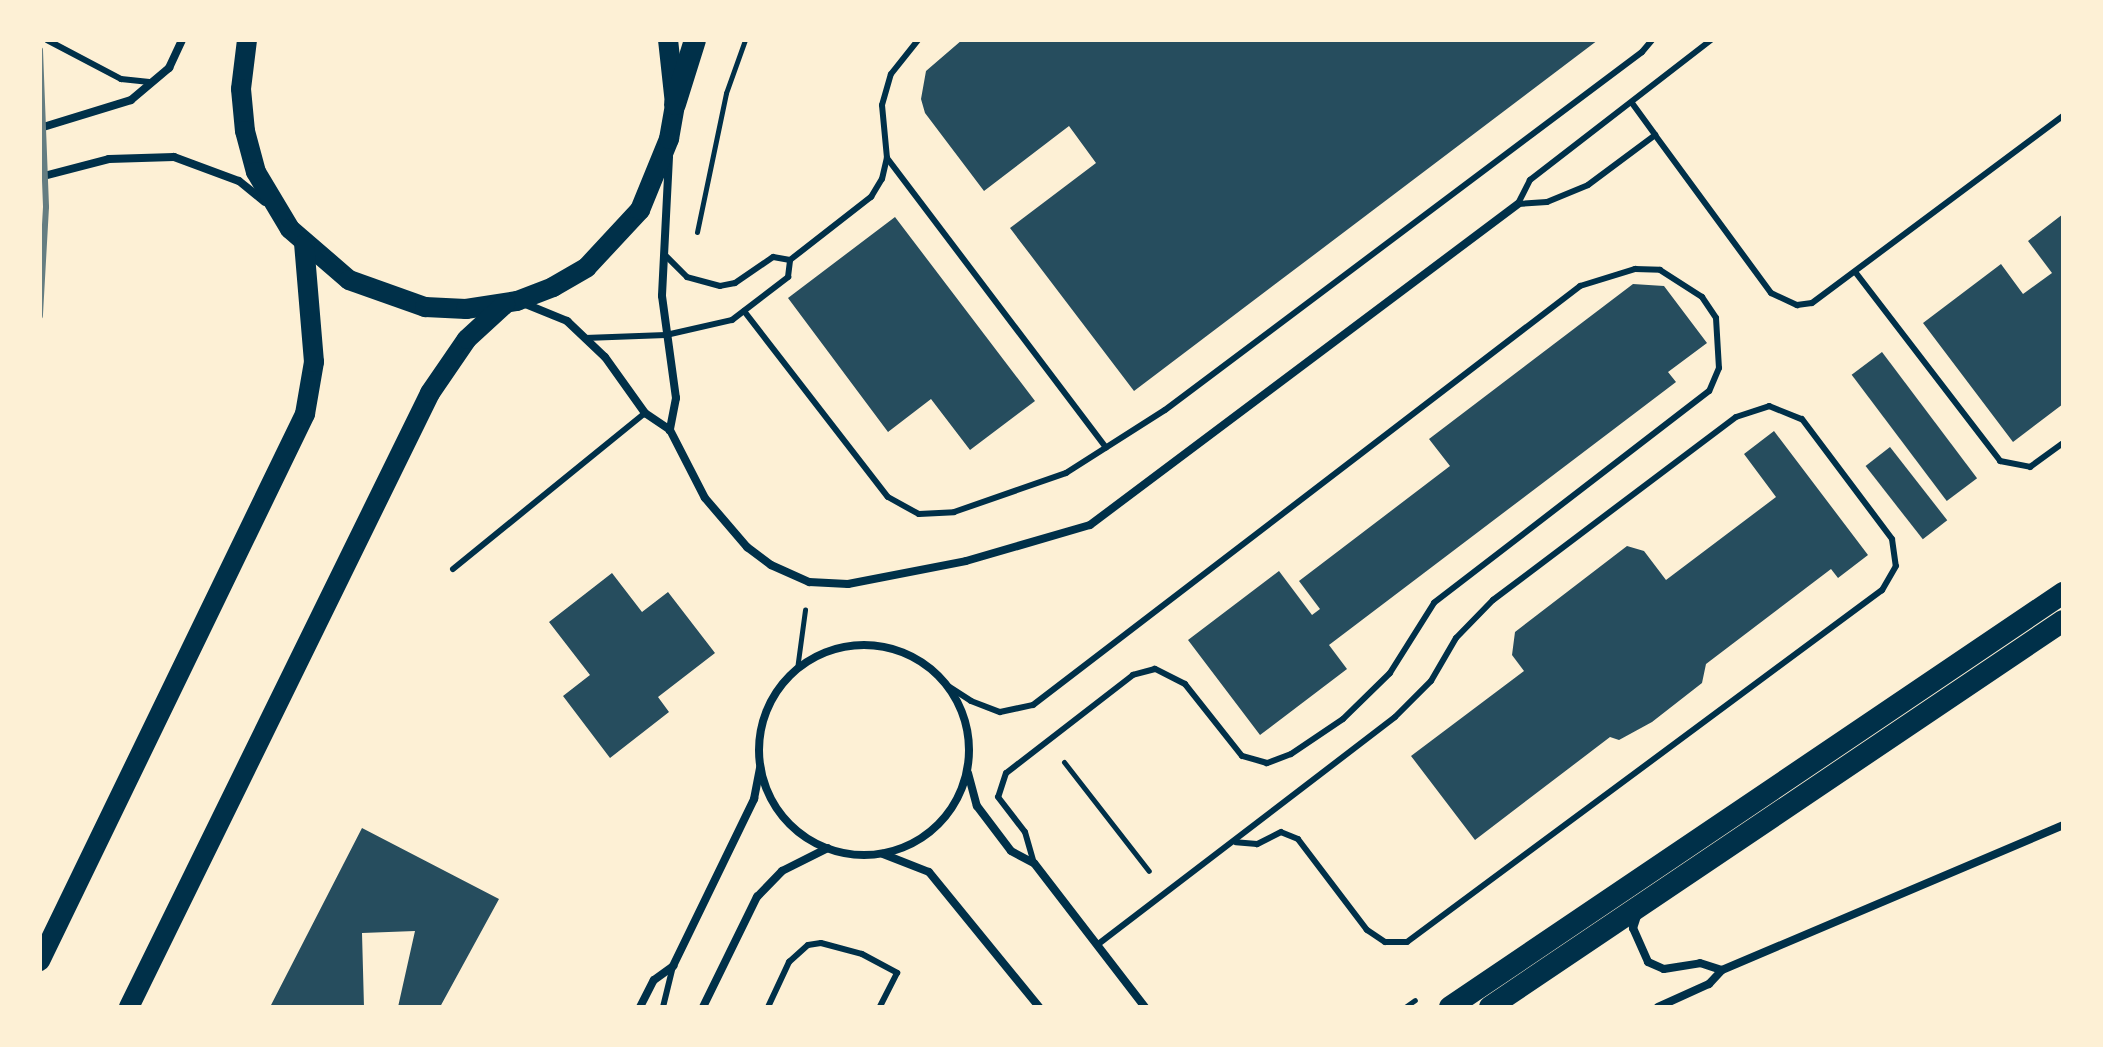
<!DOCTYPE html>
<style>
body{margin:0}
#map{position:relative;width:2103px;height:1047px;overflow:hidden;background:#fdf0d5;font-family:"IBM Plex Serif",serif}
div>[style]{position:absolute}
.building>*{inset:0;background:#264d5e;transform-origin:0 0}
.path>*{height:5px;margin:-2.5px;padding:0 2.5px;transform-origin:2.5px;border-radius:2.5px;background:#003049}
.service>*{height:6px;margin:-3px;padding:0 3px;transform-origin:3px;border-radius:3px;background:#003049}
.minor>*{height:8px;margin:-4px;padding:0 4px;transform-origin:4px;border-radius:4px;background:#003049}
.minor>.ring{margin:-4px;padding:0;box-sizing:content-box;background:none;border:8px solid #003049;border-radius:50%}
.primary>*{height:20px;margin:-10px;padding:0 10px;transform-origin:10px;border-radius:10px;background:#003049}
.trunk>*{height:22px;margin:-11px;padding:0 11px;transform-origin:11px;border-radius:11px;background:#003049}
.rail>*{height:6px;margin:-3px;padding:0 3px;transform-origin:3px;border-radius:3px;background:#657d81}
span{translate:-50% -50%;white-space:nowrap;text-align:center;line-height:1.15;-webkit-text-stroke:6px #fdf0d5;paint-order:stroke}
.frame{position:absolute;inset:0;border:42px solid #fdf0d5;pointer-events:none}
</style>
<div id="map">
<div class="building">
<div style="clip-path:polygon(962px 40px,1598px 40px,1134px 391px,1010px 228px,1096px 163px,1069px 126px,984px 191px,925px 113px,921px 99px,926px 71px)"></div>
<div style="clip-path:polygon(2063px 214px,2063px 404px,2013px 442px,1923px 323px,2001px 264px,2023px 294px,2052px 273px,2028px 241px)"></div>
<div style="clip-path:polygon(895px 217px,1035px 401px,970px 450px,931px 399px,888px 432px,788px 298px)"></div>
<div style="clip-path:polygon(1633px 284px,1664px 286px,1707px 343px,1668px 372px,1676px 382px,1329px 645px,1347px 669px,1260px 735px,1188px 640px,1279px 571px,1312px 615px,1320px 609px,1299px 581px,1450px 466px,1429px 439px)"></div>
<div style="left:1882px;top:352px;width:158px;height:38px;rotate:53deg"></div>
<div style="clip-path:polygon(1774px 431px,1868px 555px,1838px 578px,1831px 569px,1706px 664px,1702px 683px,1652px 722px,1619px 740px,1610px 737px,1475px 840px,1411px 756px,1524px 671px,1512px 655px,1515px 632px,1627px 546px,1644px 551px,1666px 580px,1776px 497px,1744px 454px)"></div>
<div style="left:1890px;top:447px;width:93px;height:31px;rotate:52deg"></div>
<div style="clip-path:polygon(612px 573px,642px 612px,668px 592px,715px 653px,658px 697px,669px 712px,610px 758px,563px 696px,590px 675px,549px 622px)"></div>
<div style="clip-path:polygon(362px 828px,499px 899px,440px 1007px,398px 1007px,415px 931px,362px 933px,364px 1007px,270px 1007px)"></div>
</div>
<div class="path">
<div style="left:697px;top:232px;width:142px;rotate:-78.2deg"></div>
<div style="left:726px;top:93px;width:56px;rotate:-70.3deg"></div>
<div style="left:797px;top:669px;width:60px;rotate:-82.3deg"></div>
<div style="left:1064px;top:762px;width:138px;rotate:52.1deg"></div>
<div style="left:1405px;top:1007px;width:12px;rotate:-35deg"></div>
</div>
<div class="service">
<div style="left:47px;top:40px;width:84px;rotate:27.8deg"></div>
<div style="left:121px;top:79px;width:31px;rotate:6deg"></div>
<div style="left:1711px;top:40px;width:229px;rotate:142.3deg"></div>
<div style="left:1530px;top:180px;width:27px;rotate:117deg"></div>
<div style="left:1518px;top:204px;width:29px;rotate:-4deg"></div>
<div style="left:1547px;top:202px;width:44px;rotate:-22.5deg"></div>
<div style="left:1588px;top:185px;width:84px;rotate:-36.7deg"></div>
<div style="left:1655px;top:135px;width:196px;rotate:53.7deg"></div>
<div style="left:1771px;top:293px;width:29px;rotate:25deg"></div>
<div style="left:1797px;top:305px;width:15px;rotate:-8deg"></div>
<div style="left:1812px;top:303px;width:313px;rotate:-36.7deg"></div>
<div style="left:1632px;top:103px;width:39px;rotate:54deg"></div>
<div style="left:887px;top:158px;width:363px;rotate:52.9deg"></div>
<div style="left:790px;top:260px;width:103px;rotate:-37.9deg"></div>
<div style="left:871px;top:197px;width:21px;rotate:-59deg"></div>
<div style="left:882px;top:179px;width:22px;rotate:-77deg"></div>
<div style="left:887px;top:158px;width:53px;rotate:-95.4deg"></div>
<div style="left:882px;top:105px;width:32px;rotate:-74deg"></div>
<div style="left:891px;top:74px;width:43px;rotate:-51.5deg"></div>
<div style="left:1856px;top:273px;width:237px;rotate:52.5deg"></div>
<div style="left:2000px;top:461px;width:31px;rotate:11deg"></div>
<div style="left:2030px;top:467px;width:41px;rotate:-36deg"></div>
<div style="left:744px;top:311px;width:235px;rotate:52.3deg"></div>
<div style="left:888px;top:497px;width:35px;rotate:29deg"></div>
<div style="left:919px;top:514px;width:35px;rotate:-3deg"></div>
<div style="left:954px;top:512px;width:119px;rotate:-19.2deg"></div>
<div style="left:1066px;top:473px;width:117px;rotate:-32.5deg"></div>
<div style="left:1165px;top:410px;width:596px;rotate:-36.89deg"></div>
<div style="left:1642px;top:52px;width:16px;rotate:-50deg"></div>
<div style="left:585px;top:338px;width:81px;rotate:-2.1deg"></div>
<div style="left:666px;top:335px;width:68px;rotate:-12.8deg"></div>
<div style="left:732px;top:320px;width:71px;rotate:-37.5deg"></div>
<div style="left:788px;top:277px;width:17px;rotate:-83deg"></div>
<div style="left:790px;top:260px;width:17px;rotate:-170deg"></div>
<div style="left:773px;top:257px;width:46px;rotate:145.6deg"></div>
<div style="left:735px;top:283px;width:15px;rotate:169deg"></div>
<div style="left:720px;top:286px;width:34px;rotate:-165deg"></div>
<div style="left:687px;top:277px;width:31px;rotate:-135deg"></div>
<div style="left:453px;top:569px;width:247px;rotate:-39.1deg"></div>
<div style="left:945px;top:684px;width:31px;rotate:33deg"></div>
<div style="left:971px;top:701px;width:31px;rotate:21deg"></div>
<div style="left:1000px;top:712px;width:34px;rotate:-12deg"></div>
<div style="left:1033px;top:705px;width:689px;rotate:-37.45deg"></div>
<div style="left:1580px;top:286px;width:58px;rotate:-17.2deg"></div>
<div style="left:1635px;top:269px;width:25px;rotate:2deg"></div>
<div style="left:1660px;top:270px;width:50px;rotate:32.7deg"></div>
<div style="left:1702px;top:297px;width:25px;rotate:56deg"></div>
<div style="left:1716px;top:318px;width:50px;rotate:86.6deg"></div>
<div style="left:1719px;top:368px;width:25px;rotate:113deg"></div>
<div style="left:1709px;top:391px;width:347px;rotate:142.4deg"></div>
<div style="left:1434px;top:603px;width:83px;rotate:122.2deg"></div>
<div style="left:1390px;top:673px;width:66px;rotate:135.6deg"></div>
<div style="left:1343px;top:719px;width:63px;rotate:146.1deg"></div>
<div style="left:1291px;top:754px;width:26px;rotate:159deg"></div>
<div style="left:1267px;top:763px;width:26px;rotate:-164deg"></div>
<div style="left:1242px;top:756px;width:92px;rotate:-128.4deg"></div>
<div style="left:1185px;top:684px;width:34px;rotate:-153deg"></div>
<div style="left:1155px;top:669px;width:23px;rotate:165deg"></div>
<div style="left:1133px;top:675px;width:160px;rotate:142.3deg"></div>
<div style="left:1006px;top:773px;width:25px;rotate:108deg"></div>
<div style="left:998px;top:797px;width:44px;rotate:52.4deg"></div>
<div style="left:1025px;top:832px;width:32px;rotate:74deg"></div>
<div style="left:1097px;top:945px;width:375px;rotate:-37.4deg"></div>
<div style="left:1395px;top:717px;width:51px;rotate:-45deg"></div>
<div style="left:1431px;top:681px;width:50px;rotate:-59.8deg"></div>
<div style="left:1456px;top:638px;width:53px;rotate:-45.8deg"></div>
<div style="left:1493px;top:600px;width:304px;rotate:-37deg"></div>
<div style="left:1736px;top:417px;width:35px;rotate:-18deg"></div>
<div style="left:1769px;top:406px;width:35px;rotate:22deg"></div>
<div style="left:1802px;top:419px;width:150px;rotate:53.1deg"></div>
<div style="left:1892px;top:539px;width:27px;rotate:82deg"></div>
<div style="left:1896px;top:566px;width:28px;rotate:120deg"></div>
<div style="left:1882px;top:590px;width:591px;rotate:143.46deg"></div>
<div style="left:1407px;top:942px;width:22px;rotate:180deg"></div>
<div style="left:1385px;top:942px;width:22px;rotate:-146deg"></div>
<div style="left:1367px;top:930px;width:114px;rotate:-127.2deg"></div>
<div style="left:1298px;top:839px;width:18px;rotate:-158deg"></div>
<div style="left:1281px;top:832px;width:27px;rotate:153deg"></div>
<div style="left:1257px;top:844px;width:21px;rotate:-175deg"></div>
<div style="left:663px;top:1007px;width:42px;rotate:-76.3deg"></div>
<div style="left:768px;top:1007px;width:50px;rotate:-65deg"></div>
<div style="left:789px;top:962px;width:25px;rotate:-42deg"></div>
<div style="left:808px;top:945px;width:13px;rotate:-9deg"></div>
<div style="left:821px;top:943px;width:42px;rotate:15deg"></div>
<div style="left:862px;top:954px;width:40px;rotate:28deg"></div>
<div style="left:897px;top:973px;width:38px;rotate:117deg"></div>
</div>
<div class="minor">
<div style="left:40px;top:128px;width:95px;rotate:-17.1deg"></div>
<div style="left:131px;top:100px;width:50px;rotate:-40.1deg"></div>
<div style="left:169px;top:68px;width:31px;rotate:-65deg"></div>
<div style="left:669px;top:157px;width:139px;rotate:92.9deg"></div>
<div style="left:662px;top:296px;width:103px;rotate:82.2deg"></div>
<div style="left:676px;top:398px;width:33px;rotate:101deg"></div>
<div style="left:40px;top:177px;width:71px;rotate:-14.6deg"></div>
<div style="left:109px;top:159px;width:65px;rotate:-1.8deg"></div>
<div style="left:174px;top:157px;width:69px;rotate:20.3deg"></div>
<div style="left:239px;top:181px;width:33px;rotate:39deg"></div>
<div style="left:523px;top:303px;width:48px;rotate:22.2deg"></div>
<div style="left:567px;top:321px;width:52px;rotate:43.5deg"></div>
<div style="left:605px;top:357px;width:69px;rotate:54.5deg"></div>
<div style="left:645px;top:413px;width:30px;rotate:34deg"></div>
<div style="left:670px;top:430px;width:76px;rotate:62.8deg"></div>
<div style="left:705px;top:498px;width:65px;rotate:49.4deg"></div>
<div style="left:747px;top:547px;width:30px;rotate:37deg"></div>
<div style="left:771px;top:565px;width:42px;rotate:24.1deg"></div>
<div style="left:809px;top:582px;width:39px;rotate:3deg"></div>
<div style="left:848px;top:584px;width:120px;rotate:-11deg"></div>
<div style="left:966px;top:561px;width:129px;rotate:-16.2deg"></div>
<div style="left:1090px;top:525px;width:535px;rotate:-36.87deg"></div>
<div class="ring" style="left:759px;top:645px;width:202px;height:202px"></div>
<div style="left:968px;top:773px;width:34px;rotate:75deg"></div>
<div style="left:977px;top:806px;width:56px;rotate:52.9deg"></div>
<div style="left:1011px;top:851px;width:26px;rotate:28deg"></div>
<div style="left:1034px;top:863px;width:182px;rotate:52.4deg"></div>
<div style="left:883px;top:854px;width:49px;rotate:21.4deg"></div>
<div style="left:929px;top:872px;width:174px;rotate:50.8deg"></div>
<div style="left:1638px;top:913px;width:16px;rotate:108deg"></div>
<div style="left:1633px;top:928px;width:37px;rotate:66deg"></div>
<div style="left:1648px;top:962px;width:17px;rotate:24deg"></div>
<div style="left:1664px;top:969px;width:36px;rotate:-9deg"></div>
<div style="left:1700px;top:963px;width:23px;rotate:18deg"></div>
<div style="left:640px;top:1007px;width:30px;rotate:-63deg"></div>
<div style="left:654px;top:980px;width:24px;rotate:-36deg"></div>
<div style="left:673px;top:966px;width:186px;rotate:-64.1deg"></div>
<div style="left:754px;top:799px;width:32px;rotate:-79deg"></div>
<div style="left:703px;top:1007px;width:123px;rotate:-63.9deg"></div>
<div style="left:757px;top:897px;width:36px;rotate:-46deg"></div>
<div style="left:782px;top:871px;width:51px;rotate:-26.6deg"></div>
<div style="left:1658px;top:1007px;width:56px;rotate:-24.3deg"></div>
<div style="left:1709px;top:984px;width:19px;rotate:-47deg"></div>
<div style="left:1722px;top:970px;width:371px;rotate:-23deg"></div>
</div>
<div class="primary">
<div style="left:247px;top:40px;width:49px;rotate:97deg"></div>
<div style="left:241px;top:89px;width:42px;rotate:84.6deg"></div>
<div style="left:245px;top:131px;width:42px;rotate:75deg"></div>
<div style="left:256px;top:172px;width:66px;rotate:59.2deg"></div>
<div style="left:290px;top:229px;width:78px;rotate:40.8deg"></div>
<div style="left:349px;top:280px;width:81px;rotate:19.6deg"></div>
<div style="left:425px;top:307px;width:41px;rotate:2.8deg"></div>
<div style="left:466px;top:309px;width:52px;rotate:-8.9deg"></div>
<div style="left:517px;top:301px;width:39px;rotate:-21deg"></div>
<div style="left:553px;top:287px;width:39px;rotate:-30deg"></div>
<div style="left:587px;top:267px;width:78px;rotate:-47.1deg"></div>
<div style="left:640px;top:210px;width:77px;rotate:-67.8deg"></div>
<div style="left:669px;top:139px;width:36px;rotate:-80deg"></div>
<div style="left:675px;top:104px;width:64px;rotate:-96.2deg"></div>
<div style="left:40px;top:961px;width:608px;rotate:-64.15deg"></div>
<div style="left:305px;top:414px;width:53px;rotate:-80.2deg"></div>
<div style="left:314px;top:362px;width:118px;rotate:-94.8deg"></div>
<div style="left:129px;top:1007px;width:684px;rotate:-63.88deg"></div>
<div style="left:430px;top:393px;width:65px;rotate:-55.6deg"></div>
<div style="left:467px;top:339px;width:52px;rotate:-42.6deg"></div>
</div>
<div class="trunk">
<div style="left:675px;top:104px;width:67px;rotate:-72.6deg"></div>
<div style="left:1450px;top:1007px;width:740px;rotate:-34.03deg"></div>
<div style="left:1490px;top:1007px;width:691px;rotate:-33.97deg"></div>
</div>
<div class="rail">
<div style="left:40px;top:50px;width:157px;rotate:87.8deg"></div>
<div style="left:46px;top:207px;width:109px;rotate:93.2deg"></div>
</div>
<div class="frame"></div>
</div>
